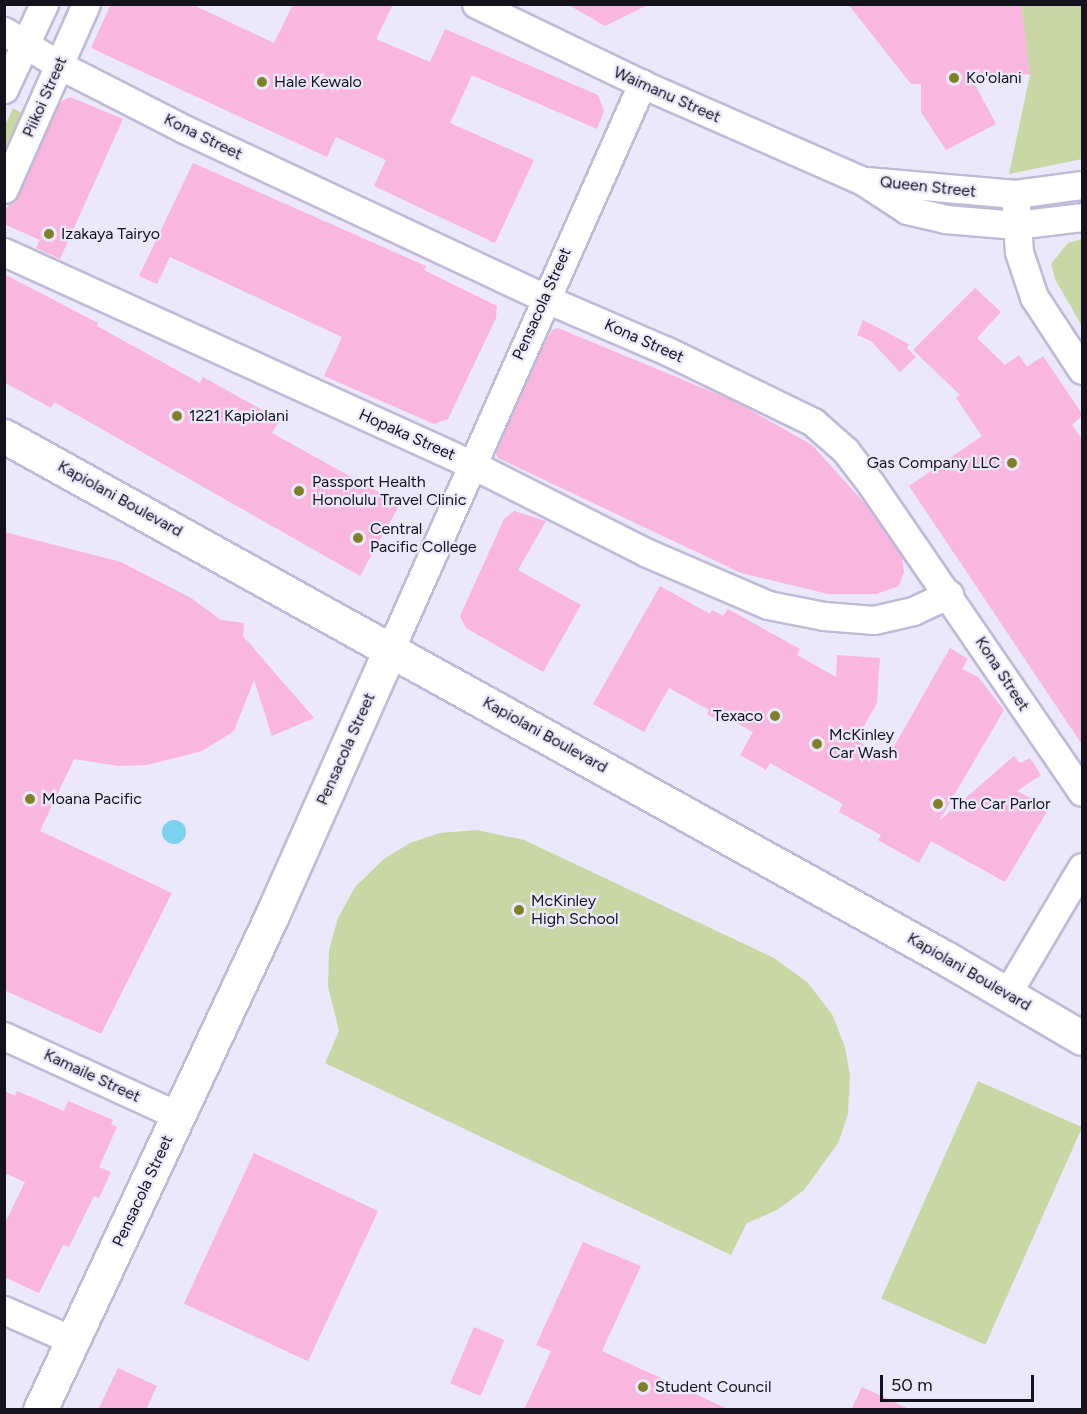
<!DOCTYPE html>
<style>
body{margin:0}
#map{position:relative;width:1087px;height:1414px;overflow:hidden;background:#eae8fa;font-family:Figtree,sans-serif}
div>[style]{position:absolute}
.green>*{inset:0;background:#c8d7a4;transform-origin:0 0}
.water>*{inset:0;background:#7bd1ee}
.round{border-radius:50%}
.building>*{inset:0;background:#f9b6de;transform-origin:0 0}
.roads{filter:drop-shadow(2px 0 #bebad7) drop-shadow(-2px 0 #bebad7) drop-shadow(0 2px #bebad7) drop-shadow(0 -2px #bebad7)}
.minor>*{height:27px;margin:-13.5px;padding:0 13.5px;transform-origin:13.5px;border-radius:13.5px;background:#fff}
.major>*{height:33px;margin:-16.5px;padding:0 16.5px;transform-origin:16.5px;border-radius:16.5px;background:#fff}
.dots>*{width:16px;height:16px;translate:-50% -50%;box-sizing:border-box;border:3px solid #eae8fa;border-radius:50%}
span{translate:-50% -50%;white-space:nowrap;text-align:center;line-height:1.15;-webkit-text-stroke:4.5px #eae8fa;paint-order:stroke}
.poi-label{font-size:16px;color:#14121c}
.left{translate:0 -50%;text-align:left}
.right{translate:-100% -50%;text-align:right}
.street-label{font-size:16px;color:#14121c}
.frame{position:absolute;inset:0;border:6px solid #14121c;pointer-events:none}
.scale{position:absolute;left:880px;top:1375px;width:154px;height:27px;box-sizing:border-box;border:3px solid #14121c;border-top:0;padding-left:8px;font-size:18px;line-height:21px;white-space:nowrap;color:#14121c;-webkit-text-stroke:4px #eae8fa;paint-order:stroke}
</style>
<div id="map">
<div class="green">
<div style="clip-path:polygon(1021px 5px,1082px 5px,1082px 159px,1009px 174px,1030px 75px)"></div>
<div style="clip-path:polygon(13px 108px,28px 117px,5px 166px,5px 126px)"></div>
<div style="clip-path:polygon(1082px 239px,1082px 326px,1056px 281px,1051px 264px,1068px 243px)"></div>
<div style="clip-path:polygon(477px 830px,524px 840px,774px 958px,807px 982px,832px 1014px,845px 1047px,850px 1076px,848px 1114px,838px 1143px,804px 1190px,777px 1210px,747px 1223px,731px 1255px,325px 1063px,339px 1031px,328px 986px,329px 950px,338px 918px,355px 887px,384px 859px,410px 843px,440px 833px)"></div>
<div style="left:978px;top:1081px;width:114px;height:238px;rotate:24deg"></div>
</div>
<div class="water">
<div class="round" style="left:162px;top:820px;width:24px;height:24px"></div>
</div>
<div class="building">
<div style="clip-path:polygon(111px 4px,191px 4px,274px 43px,293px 4px,393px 4px,376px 39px,430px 62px,445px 29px,598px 95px,604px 111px,597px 129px,472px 75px,450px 123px,534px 160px,495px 243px,374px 186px,386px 160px,336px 137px,327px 157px,91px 48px)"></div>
<div style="clip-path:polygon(567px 4px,650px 4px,605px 26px)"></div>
<div style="clip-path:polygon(848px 4px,1021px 4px,1030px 74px,973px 81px,996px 124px,946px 150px,921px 112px,921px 84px,911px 84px)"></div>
<div style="clip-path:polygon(70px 97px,123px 119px,60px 259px,36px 248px,40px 240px,4px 224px,4px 211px,18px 195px,60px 102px)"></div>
<div style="clip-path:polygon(193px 163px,426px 266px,424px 270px,497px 306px,496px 318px,448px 419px,434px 424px,324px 376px,342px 337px,170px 257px,157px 284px,139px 276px)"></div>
<div style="clip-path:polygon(4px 274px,98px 323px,97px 326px,200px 383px,203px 377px,280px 420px,272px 433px,400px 504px,360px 576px,54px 402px,51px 408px,4px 382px)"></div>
<div style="clip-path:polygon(975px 288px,1001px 312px,977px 338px,1005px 365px,1019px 355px,1027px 367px,1043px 356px,1083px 415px,1072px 425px,1083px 441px,1083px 746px,909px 486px,982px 436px,956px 398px,960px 395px,913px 350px)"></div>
<div style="clip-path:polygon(863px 320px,909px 344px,907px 348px,916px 357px,900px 372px,871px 341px,857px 335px)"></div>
<div style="clip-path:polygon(558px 328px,734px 401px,812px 445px,867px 506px,902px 556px,904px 572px,899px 586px,876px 594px,828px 594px,741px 573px,498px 458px,495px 452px,540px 352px,552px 330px)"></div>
<div style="clip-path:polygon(514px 511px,546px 521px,518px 570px,581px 605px,543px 672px,466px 628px,460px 616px,504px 519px)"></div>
<div style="clip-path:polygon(4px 532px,121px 562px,191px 598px,221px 620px,244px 623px,243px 636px,314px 718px,272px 736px,254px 680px,234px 731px,202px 751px,147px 765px,119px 766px,74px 759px,40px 831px,172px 893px,101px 1034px,4px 990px)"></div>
<div style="clip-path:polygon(660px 586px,710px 614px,712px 610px,723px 616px,728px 609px,800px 649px,797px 655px,836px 677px,837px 655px,880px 658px,877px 703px,856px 740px,888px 757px,950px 648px,968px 659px,962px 669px,978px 677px,1004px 710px,939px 821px,1014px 756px,1020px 763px,1030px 758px,1041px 775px,1017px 791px,1049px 808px,1005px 882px,931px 841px,919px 863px,878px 840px,881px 835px,839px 812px,843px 804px,770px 763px,766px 770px,740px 755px,753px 732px,726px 717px,723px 723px,707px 714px,709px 710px,669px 688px,644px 732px,593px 704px)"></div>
<div style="clip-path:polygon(4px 1091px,15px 1096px,17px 1091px,64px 1111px,68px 1101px,113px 1120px,111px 1124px,117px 1127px,99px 1167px,111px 1172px,99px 1198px,94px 1196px,69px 1247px,63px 1245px,39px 1293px,4px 1277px,4px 1225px,25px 1182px,4px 1173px)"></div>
<div style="left:254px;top:1153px;width:137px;height:166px;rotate:25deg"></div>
<div style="clip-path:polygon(583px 1242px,641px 1266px,602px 1351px,730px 1410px,524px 1410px,551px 1351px,536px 1345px)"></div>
<div style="left:474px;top:1327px;width:33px;height:61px;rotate:23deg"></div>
<div style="clip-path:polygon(118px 1368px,157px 1386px,146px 1410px,98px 1410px)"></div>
<div style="clip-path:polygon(862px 1387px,911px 1410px,851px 1410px)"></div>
</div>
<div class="roads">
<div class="minor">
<div style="left:476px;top:4px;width:184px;rotate:25.7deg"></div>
<div style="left:642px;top:84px;width:239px;rotate:23.7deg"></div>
<div style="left:861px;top:180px;width:55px;rotate:33.1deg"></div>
<div style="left:907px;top:210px;width:39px;rotate:13deg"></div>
<div style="left:945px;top:219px;width:71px;rotate:4.8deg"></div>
<div style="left:1016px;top:225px;width:66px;rotate:-6.9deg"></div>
<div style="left:4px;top:31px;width:65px;rotate:31.7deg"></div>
<div style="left:59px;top:65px;width:140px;rotate:27.1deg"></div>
<div style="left:184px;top:129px;width:398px;rotate:25.1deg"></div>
<div style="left:544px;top:298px;width:132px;rotate:23.3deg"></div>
<div style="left:665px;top:350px;width:165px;rotate:25.9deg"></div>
<div style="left:813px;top:422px;width:43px;rotate:41.2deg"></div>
<div style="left:845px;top:450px;width:43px;rotate:52.6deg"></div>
<div style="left:871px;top:484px;width:373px;rotate:55.6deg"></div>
<div style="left:4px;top:89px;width:94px;rotate:-64.8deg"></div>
<div style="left:866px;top:181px;width:150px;rotate:5deg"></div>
<div style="left:1015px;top:194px;width:68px;rotate:-7.7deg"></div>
<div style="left:4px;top:189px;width:202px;rotate:-66.1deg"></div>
<div style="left:1016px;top:208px;width:44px;rotate:86.1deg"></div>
<div style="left:1019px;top:252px;width:47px;rotate:71.6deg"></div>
<div style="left:1034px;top:297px;width:87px;rotate:56.7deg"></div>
<div style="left:4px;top:252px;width:513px;rotate:24.42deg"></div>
<div style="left:471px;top:464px;width:195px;rotate:26.8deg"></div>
<div style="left:645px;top:552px;width:134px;rotate:23.3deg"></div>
<div style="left:768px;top:605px;width:57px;rotate:11.1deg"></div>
<div style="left:824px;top:616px;width:50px;rotate:4.6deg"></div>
<div style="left:874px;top:620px;width:40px;rotate:-13deg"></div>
<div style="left:913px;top:611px;width:40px;rotate:-25deg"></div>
<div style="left:390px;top:650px;width:620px;rotate:-66deg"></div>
<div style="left:1008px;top:992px;width:145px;rotate:-59.4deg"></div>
<div style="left:4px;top:1036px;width:192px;rotate:24.6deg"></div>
<div style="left:4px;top:1310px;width:74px;rotate:23.8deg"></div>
</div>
<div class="major">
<div style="left:4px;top:436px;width:1081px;rotate:29.01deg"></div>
<div style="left:949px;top:960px;width:154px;rotate:30.4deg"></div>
<div style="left:40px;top:1410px;width:549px;rotate:-64.88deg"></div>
<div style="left:273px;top:913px;width:288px;rotate:-66deg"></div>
</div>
</div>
<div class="dots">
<div style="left:954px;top:78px;background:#808029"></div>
<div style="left:262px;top:82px;background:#808029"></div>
<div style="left:49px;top:234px;background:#808029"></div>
<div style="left:177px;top:416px;background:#808029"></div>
<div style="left:1012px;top:463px;background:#808029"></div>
<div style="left:299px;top:491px;background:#808029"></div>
<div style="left:358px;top:538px;background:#808029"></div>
<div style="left:775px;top:716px;background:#808029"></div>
<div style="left:817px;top:744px;background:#808029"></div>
<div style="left:30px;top:799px;background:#808029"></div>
<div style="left:938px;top:804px;background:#808029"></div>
<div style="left:519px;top:910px;background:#808029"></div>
<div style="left:643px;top:1387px;background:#808029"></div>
</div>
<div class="poi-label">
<span class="left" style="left:966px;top:78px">Ko'olani</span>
<span class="left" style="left:274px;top:82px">Hale Kewalo</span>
<span class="left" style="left:61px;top:234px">Izakaya Tairyo</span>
<span class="left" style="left:189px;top:416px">1221 Kapiolani</span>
<span class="right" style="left:1000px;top:463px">Gas Company LLC</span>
<span class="left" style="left:312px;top:491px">Passport Health<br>Honolulu Travel Clinic</span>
<span class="left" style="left:370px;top:538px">Central<br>Pacific College</span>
<span class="right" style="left:763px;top:716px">Texaco</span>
<span class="left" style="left:829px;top:744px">McKinley<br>Car Wash</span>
<span class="left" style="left:42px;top:799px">Moana Pacific</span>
<span class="left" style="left:950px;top:804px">The Car Parlor</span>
<span class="left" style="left:531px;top:910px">McKinley<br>High School</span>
<span class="left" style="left:655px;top:1387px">Student Council</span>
</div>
<div class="street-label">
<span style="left:667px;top:95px;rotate:24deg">Waimanu Street</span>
<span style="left:45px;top:97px;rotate:-66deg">Piikoi Street</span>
<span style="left:203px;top:137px;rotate:26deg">Kona Street</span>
<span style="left:928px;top:187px;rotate:6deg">Queen Street</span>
<span style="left:542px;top:304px;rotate:-66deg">Pensacola Street</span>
<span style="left:644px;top:341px;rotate:24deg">Kona Street</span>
<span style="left:407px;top:435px;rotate:24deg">Hopaka Street</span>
<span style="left:120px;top:499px;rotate:29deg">Kapiolani Boulevard</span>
<span style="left:1002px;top:674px;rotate:57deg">Kona Street</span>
<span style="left:545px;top:735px;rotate:29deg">Kapiolani Boulevard</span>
<span style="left:346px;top:749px;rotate:-66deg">Pensacola Street</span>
<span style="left:969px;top:972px;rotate:30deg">Kapiolani Boulevard</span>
<span style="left:92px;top:1076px;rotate:25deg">Kamaile Street</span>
<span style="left:143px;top:1191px;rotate:-65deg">Pensacola Street</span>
</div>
<div class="frame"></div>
<div class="scale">50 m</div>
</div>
